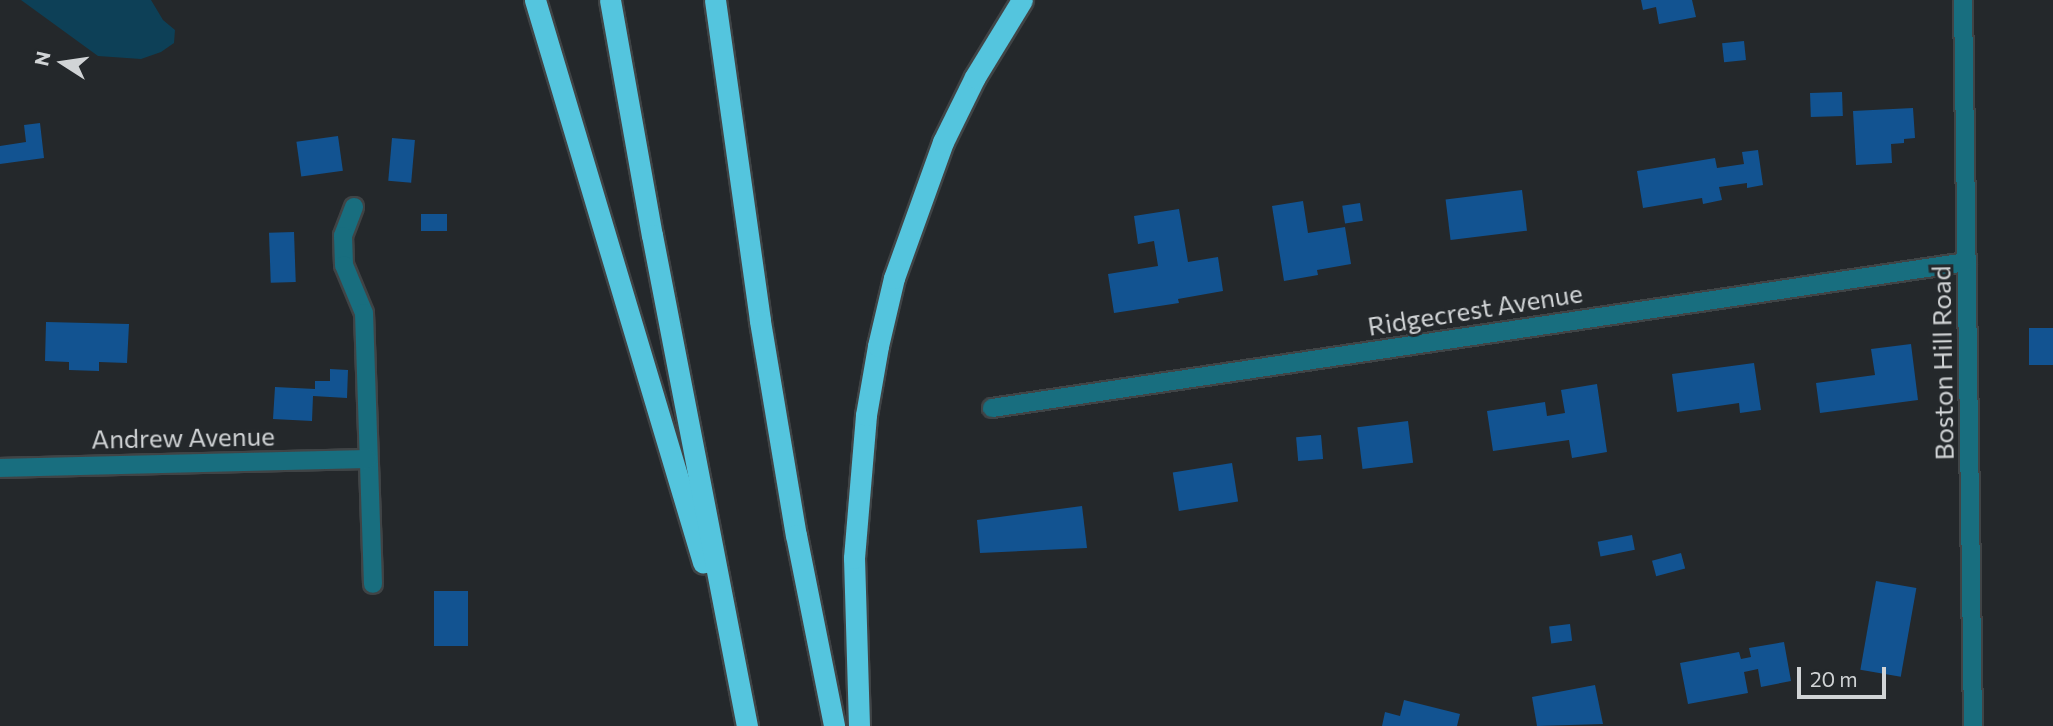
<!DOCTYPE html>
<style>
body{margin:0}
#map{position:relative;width:2053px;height:726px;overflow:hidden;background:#24282b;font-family:Commissioner,sans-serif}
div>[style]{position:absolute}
.green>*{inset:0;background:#0d4057}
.building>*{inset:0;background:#125391;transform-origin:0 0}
.roads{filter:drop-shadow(2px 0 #404446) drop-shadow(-2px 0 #404446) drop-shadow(0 2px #404446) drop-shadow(0 -2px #404446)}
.minor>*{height:18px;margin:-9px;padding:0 9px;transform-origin:9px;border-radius:9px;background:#186e7f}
.highway>*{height:21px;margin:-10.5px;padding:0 10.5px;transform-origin:10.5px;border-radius:10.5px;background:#54c5de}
span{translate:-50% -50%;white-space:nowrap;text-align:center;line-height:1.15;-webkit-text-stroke:6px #24282b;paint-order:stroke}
.street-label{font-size:26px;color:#d1d4d6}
.north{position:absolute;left:28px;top:28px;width:70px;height:70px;-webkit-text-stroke:5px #24282b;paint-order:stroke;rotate:282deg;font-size:19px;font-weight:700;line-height:28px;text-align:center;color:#d1d4d6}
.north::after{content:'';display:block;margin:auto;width:24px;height:32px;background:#d1d4d6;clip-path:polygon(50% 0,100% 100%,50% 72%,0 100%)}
.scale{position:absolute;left:1797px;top:667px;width:89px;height:32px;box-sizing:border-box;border:4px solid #d1d4d6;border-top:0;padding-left:9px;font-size:21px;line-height:24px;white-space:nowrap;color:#d1d4d6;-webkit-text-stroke:5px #24282b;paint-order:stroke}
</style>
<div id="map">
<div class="green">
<div style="clip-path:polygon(21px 0,151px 0,163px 20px,175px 30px,174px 43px,161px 52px,141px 59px,98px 56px)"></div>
</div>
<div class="building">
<div style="clip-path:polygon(1641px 0,1692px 0,1696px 17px,1659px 24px,1656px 7px,1643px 10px)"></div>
<div style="left:1744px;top:41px;width:19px;height:22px;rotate:84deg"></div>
<div style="left:1842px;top:92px;width:24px;height:32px;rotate:88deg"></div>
<div style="clip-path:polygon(1913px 108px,1915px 138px,1904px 139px,1904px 143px,1891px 144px,1892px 163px,1856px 165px,1853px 111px)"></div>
<div style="clip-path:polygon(40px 123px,44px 158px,0 164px,0 146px,26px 142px,24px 125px)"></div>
<div style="left:338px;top:136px;width:35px;height:42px;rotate:82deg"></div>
<div style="left:392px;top:138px;width:23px;height:43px;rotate:5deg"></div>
<div style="clip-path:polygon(1758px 150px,1763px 185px,1747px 188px,1747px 183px,1719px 187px,1722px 200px,1703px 204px,1702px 198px,1643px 208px,1637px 171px,1715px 158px,1717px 168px,1744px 164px,1742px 152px)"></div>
<div style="left:1522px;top:190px;width:41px;height:77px;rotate:83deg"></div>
<div style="clip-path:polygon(1303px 201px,1308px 233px,1345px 227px,1351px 264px,1317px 270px,1318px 275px,1284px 281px,1272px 206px)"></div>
<div style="left:1360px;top:203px;width:18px;height:18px;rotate:81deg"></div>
<div style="clip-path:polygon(1179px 209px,1188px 262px,1218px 257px,1223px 291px,1178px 299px,1179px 303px,1114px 313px,1108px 274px,1158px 266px,1154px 241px,1138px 244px,1134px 216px)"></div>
<div style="left:421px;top:214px;width:26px;height:17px"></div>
<div style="left:294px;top:232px;width:50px;height:25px;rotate:88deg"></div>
<div style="clip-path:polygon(46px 322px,129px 324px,127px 363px,99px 362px,99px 371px,69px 370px,69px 362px,45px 361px)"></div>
<div style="left:2029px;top:328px;width:24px;height:37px"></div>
<div style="clip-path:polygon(1911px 344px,1918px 400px,1820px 413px,1816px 383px,1875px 375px,1871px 349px)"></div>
<div style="clip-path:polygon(1754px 363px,1761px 410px,1740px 413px,1739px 403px,1677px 412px,1672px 374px)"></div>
<div style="clip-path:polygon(330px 369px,348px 370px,347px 398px,313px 396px,312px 421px,273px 419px,275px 387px,315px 389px,315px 381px,330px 381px)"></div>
<div style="clip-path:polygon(1597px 384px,1607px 452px,1572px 458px,1569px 440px,1493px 451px,1487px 411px,1545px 402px,1547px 416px,1565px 413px,1561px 390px)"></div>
<div style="left:1408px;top:421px;width:42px;height:51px;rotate:83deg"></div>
<div style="left:1321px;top:435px;width:24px;height:25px;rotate:85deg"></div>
<div style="left:1232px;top:463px;width:39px;height:60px;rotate:81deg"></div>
<div style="clip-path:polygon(1082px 506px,1087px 548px,980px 553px,977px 520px)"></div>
<div style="left:1632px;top:535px;width:15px;height:35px;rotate:79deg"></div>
<div style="left:1681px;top:553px;width:16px;height:30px;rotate:75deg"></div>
<div style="left:1876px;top:581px;width:41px;height:90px;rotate:10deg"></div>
<div style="left:434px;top:591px;width:34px;height:55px"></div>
<div style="left:1570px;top:624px;width:17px;height:21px;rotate:83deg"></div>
<div style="clip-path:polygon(1784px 642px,1791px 681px,1761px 687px,1758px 669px,1744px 672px,1748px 693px,1688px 704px,1680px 663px,1739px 652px,1741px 659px,1751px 657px,1749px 648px)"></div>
<div style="clip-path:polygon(1595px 685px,1603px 724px,1537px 726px,1532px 697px)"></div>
<div style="clip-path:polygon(1404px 700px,1460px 714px,1457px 726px,1382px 726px,1385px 712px,1400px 716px)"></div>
</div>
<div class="roads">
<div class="minor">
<div style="left:1963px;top:0;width:726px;rotate:89.21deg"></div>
<div style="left:354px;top:207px;width:31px;rotate:111deg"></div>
<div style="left:343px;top:236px;width:29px;rotate:88deg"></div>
<div style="left:344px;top:265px;width:52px;rotate:67.4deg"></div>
<div style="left:364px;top:313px;width:271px;rotate:88.1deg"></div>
<div style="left:992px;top:408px;width:986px;rotate:-8.52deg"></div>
<div style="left:0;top:468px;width:368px;rotate:-1.4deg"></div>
</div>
<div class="highway">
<div style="left:535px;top:0;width:587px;rotate:73.36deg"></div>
<div style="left:610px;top:0;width:239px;rotate:79.9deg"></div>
<div style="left:652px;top:235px;width:500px;rotate:79.05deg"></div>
<div style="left:715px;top:0;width:324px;rotate:82deg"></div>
<div style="left:760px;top:321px;width:217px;rotate:80.5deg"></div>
<div style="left:796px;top:535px;width:195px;rotate:78.7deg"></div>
<div style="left:859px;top:726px;width:168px;rotate:-91.7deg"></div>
<div style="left:854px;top:558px;width:144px;rotate:-85.2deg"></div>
<div style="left:866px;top:415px;width:70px;rotate:-80.1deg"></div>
<div style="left:878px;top:346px;width:70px;rotate:-76.8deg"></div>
<div style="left:894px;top:278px;width:145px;rotate:-70.2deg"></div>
<div style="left:943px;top:142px;width:72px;rotate:-63.8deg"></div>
<div style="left:975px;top:77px;width:90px;rotate:-58.6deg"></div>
</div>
</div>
<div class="street-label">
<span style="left:1475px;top:309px;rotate:-9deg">Ridgecrest Avenue</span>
<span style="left:1942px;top:363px;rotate:-91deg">Boston Hill Road</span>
<span style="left:183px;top:437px;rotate:-1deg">Andrew Avenue</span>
</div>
<div class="north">N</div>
<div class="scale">20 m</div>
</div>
